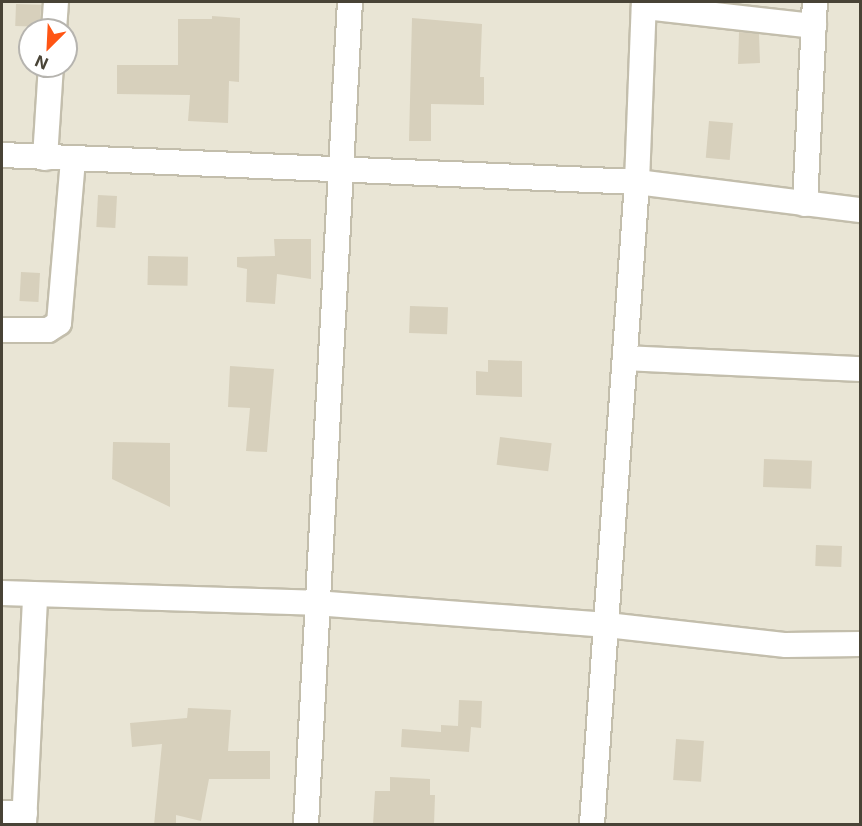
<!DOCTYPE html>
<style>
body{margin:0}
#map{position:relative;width:862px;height:826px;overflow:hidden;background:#f4f2e7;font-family:Inter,sans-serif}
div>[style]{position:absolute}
.residential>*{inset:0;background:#e9e5d5}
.building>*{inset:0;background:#d7d0bc;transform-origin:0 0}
.roads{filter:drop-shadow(2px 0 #c3beac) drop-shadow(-2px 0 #c3beac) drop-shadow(0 2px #c3beac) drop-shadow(0 -2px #c3beac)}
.minor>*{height:24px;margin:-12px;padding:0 12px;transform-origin:12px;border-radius:12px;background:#fff}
span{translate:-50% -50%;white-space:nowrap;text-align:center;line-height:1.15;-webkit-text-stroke:6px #fff;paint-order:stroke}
.frame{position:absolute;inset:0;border:3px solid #484336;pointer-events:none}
.north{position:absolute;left:18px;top:18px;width:60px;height:60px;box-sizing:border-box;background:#fff;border:2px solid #b6b4af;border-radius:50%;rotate:204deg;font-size:16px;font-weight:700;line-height:24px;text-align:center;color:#484336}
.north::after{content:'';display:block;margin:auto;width:21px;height:27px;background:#ff5514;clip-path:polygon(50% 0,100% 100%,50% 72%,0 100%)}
</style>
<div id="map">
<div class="residential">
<div style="clip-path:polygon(evenodd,2px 2px,860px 2px,860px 824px,2px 824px,2px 2px,30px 30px,66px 30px,66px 66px,30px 66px,30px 30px)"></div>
</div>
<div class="building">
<div style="left:16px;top:4px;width:25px;height:22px;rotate:2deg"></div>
<div style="clip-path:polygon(212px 16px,240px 18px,239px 82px,229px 81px,228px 123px,188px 121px,190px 95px,117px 94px,117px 65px,178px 65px,178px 19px,212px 19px)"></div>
<div style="clip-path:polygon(412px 18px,482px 24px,480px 77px,484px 77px,484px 105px,431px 104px,431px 141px,409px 141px)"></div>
<div style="clip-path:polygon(739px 32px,759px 34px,760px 63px,738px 64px)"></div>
<div style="left:709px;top:121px;width:24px;height:37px;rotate:5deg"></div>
<div style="left:98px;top:195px;width:19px;height:32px;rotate:3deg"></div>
<div style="clip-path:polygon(274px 239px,311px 239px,311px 279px,277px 274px,275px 304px,246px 302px,247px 269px,237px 267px,237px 257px,275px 256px)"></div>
<div style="left:148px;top:256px;width:40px;height:29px;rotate:1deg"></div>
<div style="left:21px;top:272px;width:19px;height:29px;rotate:3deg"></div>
<div style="left:410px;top:306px;width:38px;height:27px;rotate:2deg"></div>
<div style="clip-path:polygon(488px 360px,522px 361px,522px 397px,476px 395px,476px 371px,488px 372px)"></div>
<div style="clip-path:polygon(230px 366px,274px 369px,267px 452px,246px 451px,250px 408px,228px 407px)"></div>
<div style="left:500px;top:437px;width:52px;height:28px;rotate:7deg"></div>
<div style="clip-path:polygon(113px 442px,170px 443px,170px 507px,112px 479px)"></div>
<div style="left:764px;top:459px;width:48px;height:28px;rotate:2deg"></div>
<div style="left:816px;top:545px;width:26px;height:21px;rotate:2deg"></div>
<div style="clip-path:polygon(459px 700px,482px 701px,481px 728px,471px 727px,469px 752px,401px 747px,402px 729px,441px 732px,441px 725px,458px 726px)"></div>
<div style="clip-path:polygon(188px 708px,231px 710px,228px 751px,270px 751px,270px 779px,209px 779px,201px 821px,176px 815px,176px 825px,154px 825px,162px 744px,132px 747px,130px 723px,187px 718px)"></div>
<div style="left:676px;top:739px;width:28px;height:41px;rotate:4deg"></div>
<div style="clip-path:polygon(390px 777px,430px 779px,430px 795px,435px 795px,434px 825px,373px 825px,375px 791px,390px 791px)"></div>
</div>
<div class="roads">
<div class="minor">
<div style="left:644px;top:7px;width:171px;rotate:6.4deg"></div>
<div style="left:54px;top:30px;width:28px;rotate:-86deg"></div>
<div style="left:2px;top:155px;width:636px;rotate:2.43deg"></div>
<div style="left:637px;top:182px;width:225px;rotate:7.2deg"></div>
<div style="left:45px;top:158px;width:92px;rotate:-86.3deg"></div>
<div style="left:805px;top:204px;width:202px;rotate:-87.2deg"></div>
<div style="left:2px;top:330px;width:46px"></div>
<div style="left:48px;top:330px;width:13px;rotate:-32deg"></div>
<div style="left:59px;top:323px;width:165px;rotate:-85.1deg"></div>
<div style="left:625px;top:358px;width:235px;rotate:2.7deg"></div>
<div style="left:2px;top:593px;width:313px;rotate:1.8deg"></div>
<div style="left:315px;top:603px;width:293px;rotate:4.3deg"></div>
<div style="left:607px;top:625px;width:180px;rotate:6.4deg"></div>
<div style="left:786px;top:645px;width:74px;rotate:-0.8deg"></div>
<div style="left:2px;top:813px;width:23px"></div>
<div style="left:24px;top:824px;width:227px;rotate:-87.2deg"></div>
<div style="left:306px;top:824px;width:823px;rotate:-86.94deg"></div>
<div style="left:592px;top:824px;width:644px;rotate:-85.99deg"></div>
<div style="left:637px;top:182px;width:180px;rotate:-87.8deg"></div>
</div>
</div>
<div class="frame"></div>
<div class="north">N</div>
</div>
